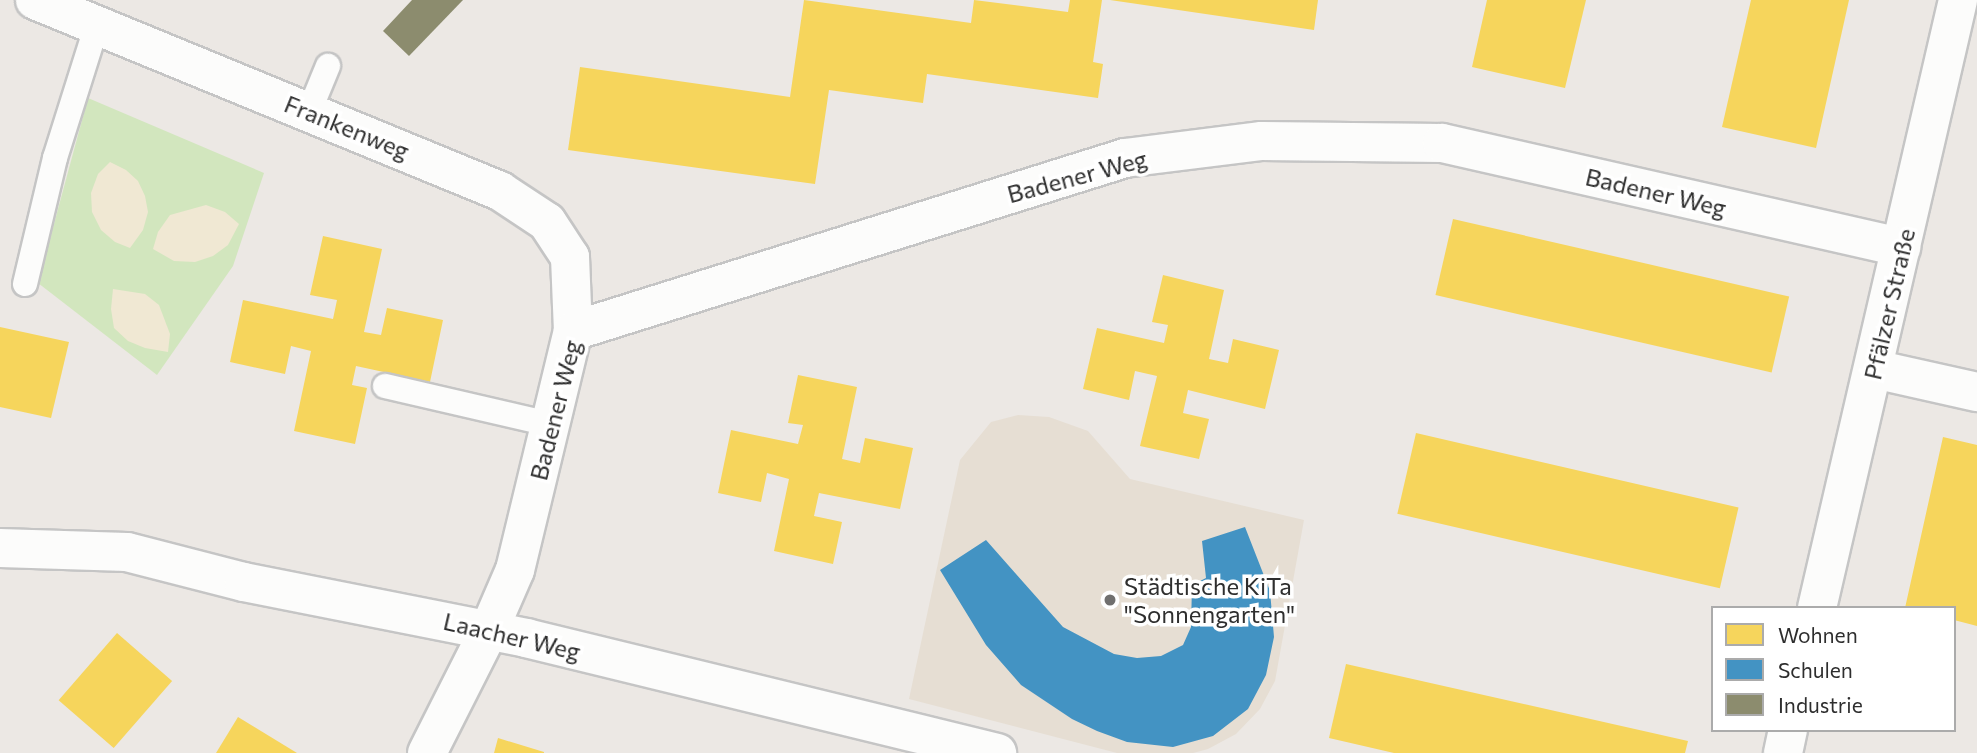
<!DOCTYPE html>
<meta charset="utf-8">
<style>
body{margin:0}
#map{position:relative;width:1977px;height:753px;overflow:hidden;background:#ece8e4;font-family:Commissioner,sans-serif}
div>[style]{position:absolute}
.education>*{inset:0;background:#e6ded3}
.green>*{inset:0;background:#d2e6be}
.sand>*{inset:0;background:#f0e8d3}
.homes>*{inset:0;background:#f6d55c;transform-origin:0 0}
.schools>*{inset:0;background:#4393c3}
.industry>*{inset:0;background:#8c8c6e}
.roads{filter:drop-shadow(2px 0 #c5c5c5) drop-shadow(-2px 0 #c5c5c5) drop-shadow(0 2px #c5c5c5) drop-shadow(0 -2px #c5c5c5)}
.lane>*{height:24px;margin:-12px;padding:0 12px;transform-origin:12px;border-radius:12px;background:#fcfcfb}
.street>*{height:38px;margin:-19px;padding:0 19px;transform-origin:19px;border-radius:19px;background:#fcfcfb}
.dots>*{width:19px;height:19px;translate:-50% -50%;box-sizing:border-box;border:4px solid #fff;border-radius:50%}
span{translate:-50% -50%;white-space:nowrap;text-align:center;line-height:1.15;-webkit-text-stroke:7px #fff;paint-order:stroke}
.street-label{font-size:24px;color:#2e2e2e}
.poi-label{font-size:24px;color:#2e2e2e}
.left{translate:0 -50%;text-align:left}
.legend{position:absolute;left:1711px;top:606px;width:245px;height:126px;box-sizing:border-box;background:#fff;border:2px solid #ababab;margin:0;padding:9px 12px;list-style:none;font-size:21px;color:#2e2e2e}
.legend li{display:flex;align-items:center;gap:14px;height:35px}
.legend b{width:35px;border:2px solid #ababab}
</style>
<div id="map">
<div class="education">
<div style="clip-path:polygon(1018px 415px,1049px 417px,1088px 431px,1130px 479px,1304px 520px,1275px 681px,1260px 709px,1236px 734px,1208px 749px,1193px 753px,1117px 753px,909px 699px,960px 460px,991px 422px)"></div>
</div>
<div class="green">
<div style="clip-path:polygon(88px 98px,264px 173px,233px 266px,157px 375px,38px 283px)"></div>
</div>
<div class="sand">
<div style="clip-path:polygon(110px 162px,126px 170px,138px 181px,145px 196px,148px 212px,143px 230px,130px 248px,115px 242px,101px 230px,92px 212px,91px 193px,98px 174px)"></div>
<div style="clip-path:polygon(206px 205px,225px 212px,239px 224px,228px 245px,213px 256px,195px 262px,174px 261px,153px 249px,158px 232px,170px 215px)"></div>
<div style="clip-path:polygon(113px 289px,145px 294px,159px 305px,170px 334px,168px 352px,145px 348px,128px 341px,114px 328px,111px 309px)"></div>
</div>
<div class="homes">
<div style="clip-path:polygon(804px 0,971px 23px,974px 0,1068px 12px,1070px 0,1102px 0,1093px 62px,1103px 64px,1098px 98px,927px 74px,923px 103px,829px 90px,815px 184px,568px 150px,580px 67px,790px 97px)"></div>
<div style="clip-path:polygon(1110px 0,1318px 0,1314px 30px)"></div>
<div style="clip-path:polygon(1487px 0,1586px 0,1565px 88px,1472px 67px)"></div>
<div style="clip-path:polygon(1751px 0,1849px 0,1816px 148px,1722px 127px)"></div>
<div style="left:1453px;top:219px;width:345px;height:78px;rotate:13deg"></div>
<div style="clip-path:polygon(323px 236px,382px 249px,364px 332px,381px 335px,387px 308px,443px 320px,430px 382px,356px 366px,352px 385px,367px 388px,355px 444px,294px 431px,311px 351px,291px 346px,285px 374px,230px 362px,243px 300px,333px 319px,337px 300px,310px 295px)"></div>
<div style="clip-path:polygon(1163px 275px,1224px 290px,1209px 359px,1228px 363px,1233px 339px,1279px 350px,1265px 409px,1188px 390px,1183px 413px,1209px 419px,1199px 459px,1140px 446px,1157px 376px,1135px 371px,1129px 400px,1083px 389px,1097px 328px,1164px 343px,1168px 325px,1152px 322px)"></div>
<div style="clip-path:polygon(0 327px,69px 342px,51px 418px,0 407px)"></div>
<div style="clip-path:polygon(798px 375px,857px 387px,842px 459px,860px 463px,865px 438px,913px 448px,900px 509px,819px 493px,814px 516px,842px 522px,833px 564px,774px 551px,789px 479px,767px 473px,761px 502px,718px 493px,731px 430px,798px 444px,803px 425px,788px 423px)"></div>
<div style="left:1416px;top:433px;width:331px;height:83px;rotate:13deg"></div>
<div style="clip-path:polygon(1943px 437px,1977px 445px,1977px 626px,1954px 620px,1954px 608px,1905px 608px)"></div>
<div style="left:117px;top:633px;width:73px;height:89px;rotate:41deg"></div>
<div style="clip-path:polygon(1346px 664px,1688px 741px,1685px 753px,1394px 753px,1329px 738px)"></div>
<div style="clip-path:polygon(238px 717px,297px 753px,216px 753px)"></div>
<div style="clip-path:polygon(498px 738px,544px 752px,544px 753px,494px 753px)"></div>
</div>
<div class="schools">
<div style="clip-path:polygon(1245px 527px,1270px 591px,1274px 637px,1266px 675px,1248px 709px,1213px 736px,1173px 747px,1127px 742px,1097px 731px,1072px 719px,1021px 685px,986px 645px,940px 570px,986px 540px,1063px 627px,1114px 654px,1137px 658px,1161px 656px,1183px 645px,1191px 627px,1192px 585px,1206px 578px,1202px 541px)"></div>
</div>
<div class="industry">
<div style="clip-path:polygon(412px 0,463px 0,409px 56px,383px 31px)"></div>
</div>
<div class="roads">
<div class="lane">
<div style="left:309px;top:112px;width:50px;rotate:-67.6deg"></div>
<div style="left:25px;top:284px;width:130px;rotate:-76.6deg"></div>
<div style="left:55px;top:158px;width:139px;rotate:-72.5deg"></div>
<div style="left:385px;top:386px;width:169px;rotate:13deg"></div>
</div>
<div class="street">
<div style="left:35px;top:0;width:503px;rotate:22.33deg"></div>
<div style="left:500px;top:191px;width:56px;rotate:33.4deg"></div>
<div style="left:547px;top:222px;width:42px;rotate:56.7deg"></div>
<div style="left:570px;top:257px;width:74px;rotate:87.7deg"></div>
<div style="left:1874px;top:369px;width:106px;rotate:12.6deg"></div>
<div style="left:0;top:548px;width:127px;rotate:1.8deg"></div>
<div style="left:127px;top:552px;width:121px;rotate:14.4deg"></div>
<div style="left:244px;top:582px;width:288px;rotate:11.2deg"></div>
<div style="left:526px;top:638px;width:485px;rotate:13.7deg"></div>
<div style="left:1817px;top:608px;width:624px;rotate:-76.94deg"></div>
<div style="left:427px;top:753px;width:138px;rotate:-63.2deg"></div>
<div style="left:489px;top:630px;width:65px;rotate:-66.6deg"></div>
<div style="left:515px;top:570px;width:246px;rotate:-76.4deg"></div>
<div style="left:573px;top:331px;width:578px;rotate:-17.4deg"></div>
<div style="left:1125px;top:158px;width:138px;rotate:-7.1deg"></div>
<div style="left:1262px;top:141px;width:180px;rotate:0.6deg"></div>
<div style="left:1442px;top:143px;width:471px;rotate:12.8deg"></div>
<div style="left:1783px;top:753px;width:24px;rotate:-78deg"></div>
</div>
</div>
<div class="dots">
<div style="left:1110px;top:600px;background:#706f6e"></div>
</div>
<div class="street-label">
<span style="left:347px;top:127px;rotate:22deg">Frankenweg</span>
<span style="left:1077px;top:176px;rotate:-15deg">Badener Weg</span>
<span style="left:1656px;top:192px;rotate:13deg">Badener Weg</span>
<span style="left:1889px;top:304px;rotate:-77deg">Pfälzer Straße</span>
<span style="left:555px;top:410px;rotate:-76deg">Badener Weg</span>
<span style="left:512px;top:636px;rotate:13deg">Laacher Weg</span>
</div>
<div class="poi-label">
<span class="left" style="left:1124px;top:600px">Städtische KiTa<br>"Sonnengarten"</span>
</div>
<ul class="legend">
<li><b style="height:19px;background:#f6d55c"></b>Wohnen</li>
<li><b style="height:19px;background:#4393c3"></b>Schulen</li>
<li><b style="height:19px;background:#8c8c6e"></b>Industrie</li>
</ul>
</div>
